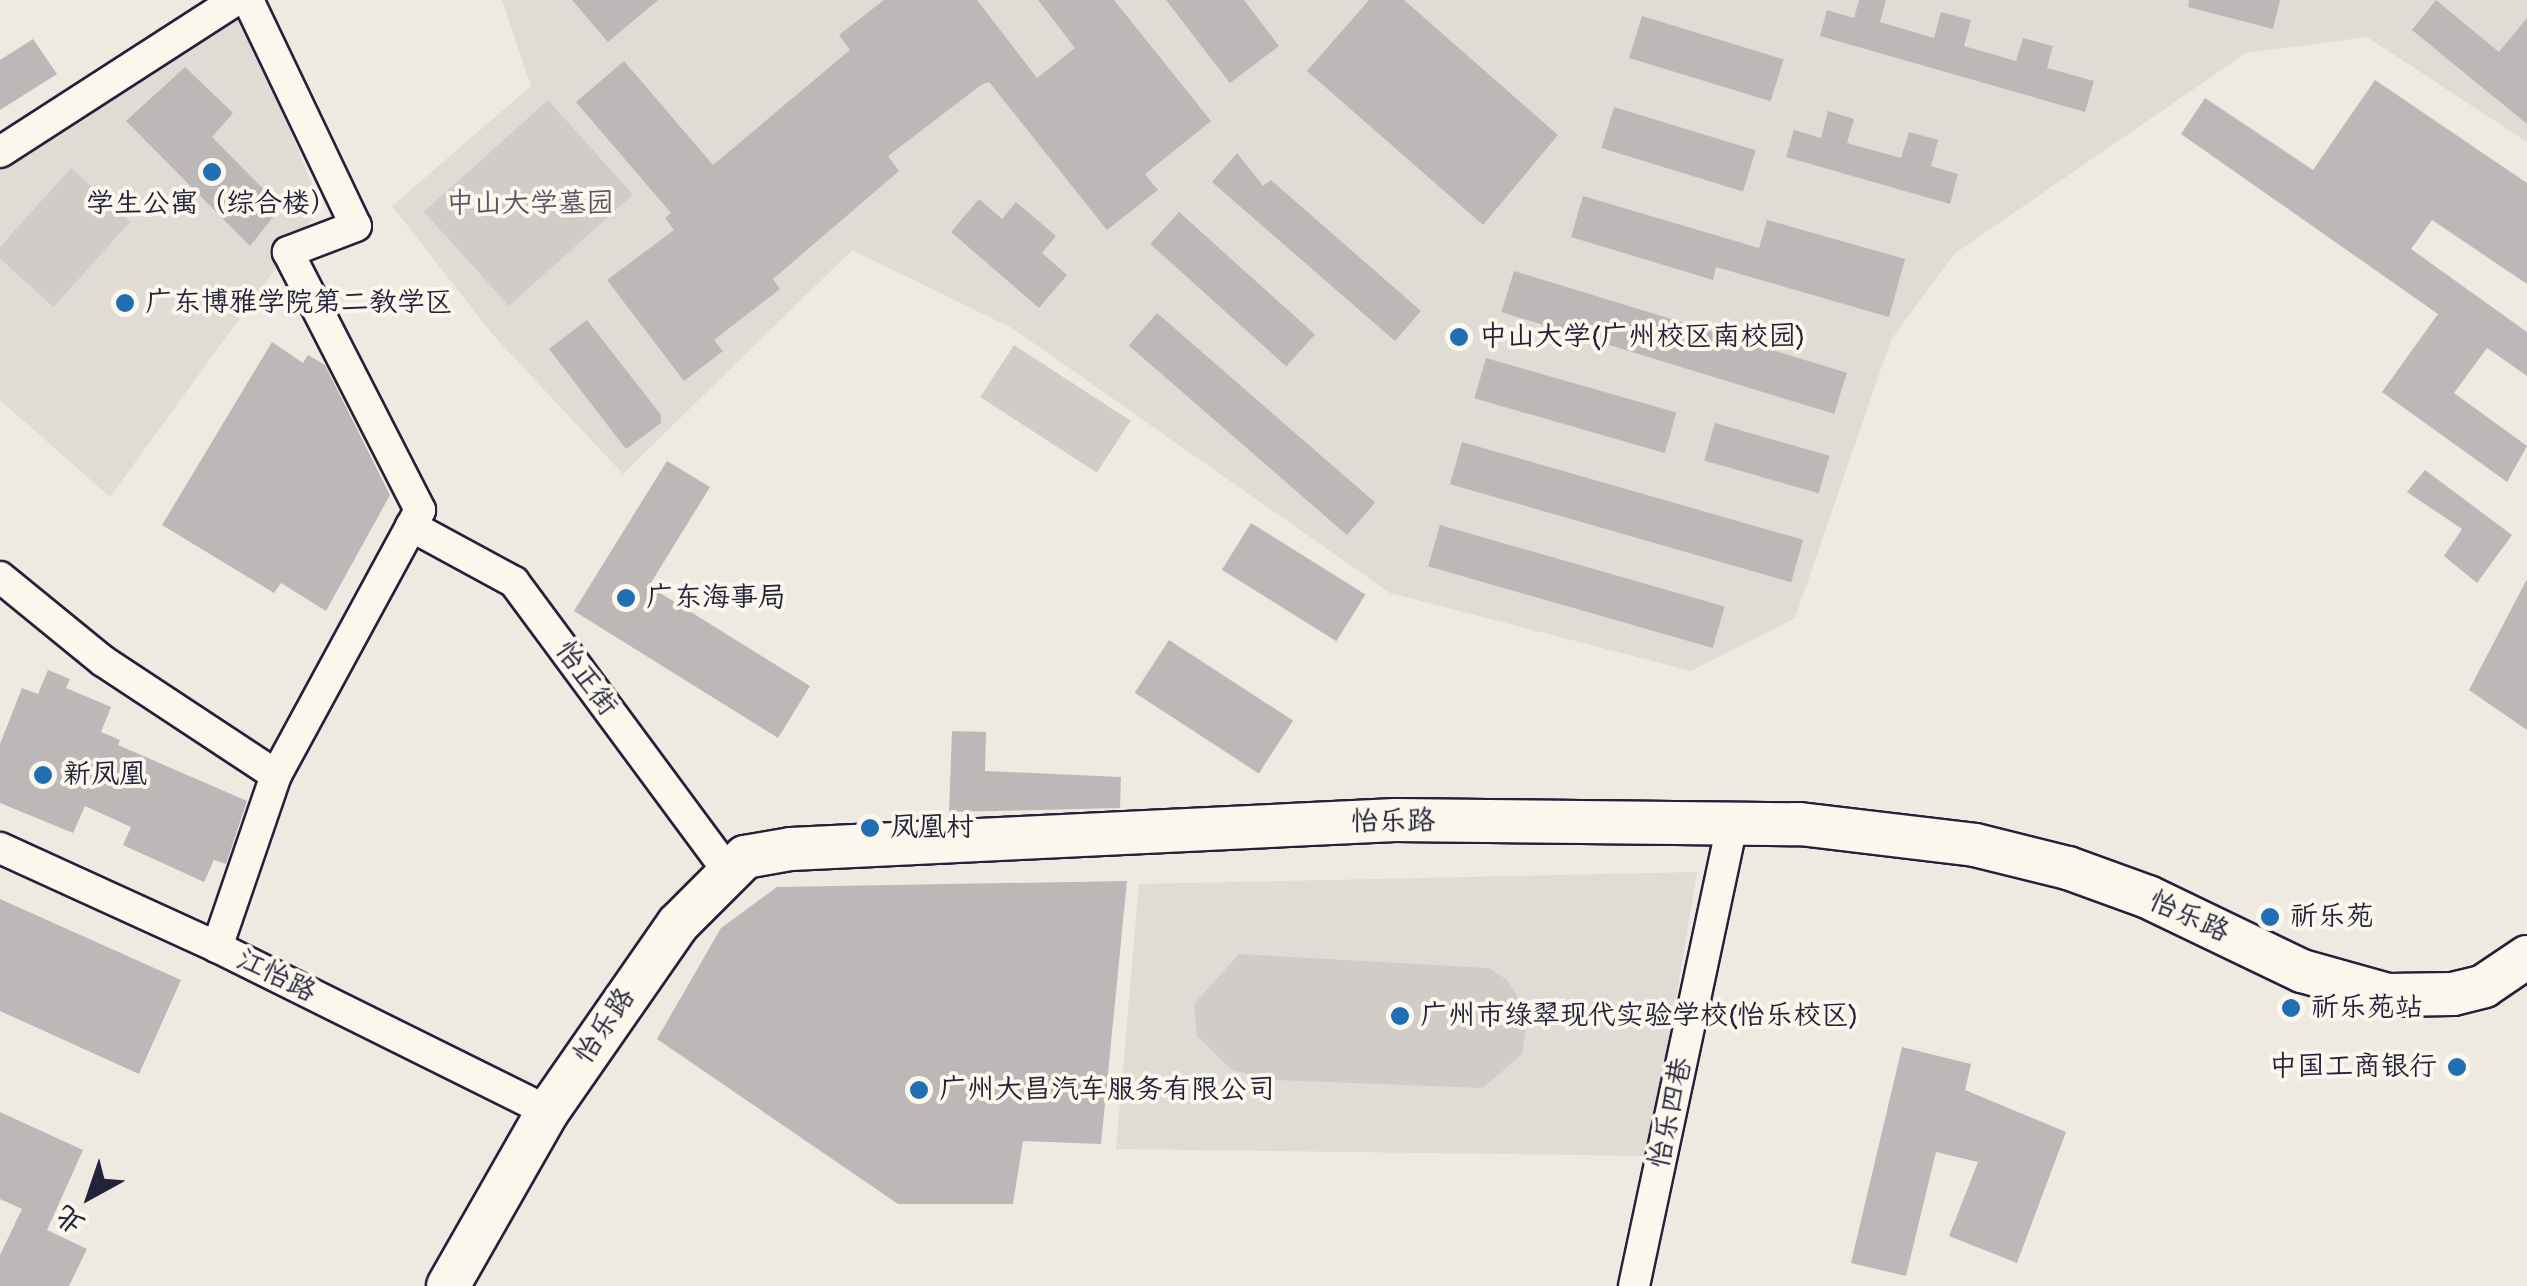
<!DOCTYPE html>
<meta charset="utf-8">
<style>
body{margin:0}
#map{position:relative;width:2527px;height:1286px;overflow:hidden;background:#eeeae2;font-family:Pangolin,"LXGW WenKai TC",sans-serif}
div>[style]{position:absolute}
.built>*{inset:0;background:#dfdbd5}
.green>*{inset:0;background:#d0cdc9;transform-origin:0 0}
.building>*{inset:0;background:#bcb8b8;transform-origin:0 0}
.roads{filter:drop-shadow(2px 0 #22223b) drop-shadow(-2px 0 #22223b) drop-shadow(0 2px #22223b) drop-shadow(0 -2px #22223b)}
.street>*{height:30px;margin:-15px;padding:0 15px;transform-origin:15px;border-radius:15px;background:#fbf7ec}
.secondary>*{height:42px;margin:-21px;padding:0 21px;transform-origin:21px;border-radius:21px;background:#fbf7ec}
.dots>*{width:28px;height:28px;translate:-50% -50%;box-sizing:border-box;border:5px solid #fbf7ec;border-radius:50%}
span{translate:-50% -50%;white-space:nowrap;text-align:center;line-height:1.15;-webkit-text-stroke:8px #fbf7ec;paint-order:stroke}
.poi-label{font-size:28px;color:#22223b}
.left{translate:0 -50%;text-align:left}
.right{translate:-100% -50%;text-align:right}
.park-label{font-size:28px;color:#565566}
.street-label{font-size:28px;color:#22223b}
.north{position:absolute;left:40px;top:1146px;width:100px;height:100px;-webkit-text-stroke:8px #fbf7ec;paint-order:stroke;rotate:220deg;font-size:28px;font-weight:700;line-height:40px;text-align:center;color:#22223b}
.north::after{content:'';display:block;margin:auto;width:35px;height:45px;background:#22223b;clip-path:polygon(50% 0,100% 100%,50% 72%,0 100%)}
</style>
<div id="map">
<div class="built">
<div style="clip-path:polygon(502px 0,2527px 0,2527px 142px,2367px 37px,2246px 53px,1954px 254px,1891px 340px,1795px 618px,1691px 671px,1390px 593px,1012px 328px,852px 250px,623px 474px,493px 335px,392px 206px,531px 86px)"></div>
<div style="clip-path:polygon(240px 9px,321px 206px,110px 497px,0 400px,0 170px)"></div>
<div style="clip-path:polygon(1697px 872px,1650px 1156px,1116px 1149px,1139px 884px)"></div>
</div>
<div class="green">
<div style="left:548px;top:100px;width:127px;height:167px;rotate:48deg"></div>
<div style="left:71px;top:168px;width:80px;height:115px;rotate:42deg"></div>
<div style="left:1014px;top:345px;width:139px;height:62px;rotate:33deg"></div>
<div style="clip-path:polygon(1239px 954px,1489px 968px,1507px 980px,1521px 1002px,1527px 1022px,1522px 1054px,1483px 1088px,1275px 1080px,1232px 1070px,1197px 1036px,1194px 1004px)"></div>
</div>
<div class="building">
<div style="clip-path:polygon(572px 0,658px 0,608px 42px)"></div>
<div style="clip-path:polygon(884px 0,977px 0,1037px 78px,1075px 48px,1038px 0,1114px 0,1211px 121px,1145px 174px,1158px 190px,1107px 230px,989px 82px,981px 85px,888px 156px,899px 171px,773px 279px,780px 289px,714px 340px,723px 351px,684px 381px,607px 280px,674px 230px,665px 218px,671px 213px,576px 102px,624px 61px,713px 165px,850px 50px,839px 35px)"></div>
<div style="clip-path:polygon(1166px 0,1244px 0,1279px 46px,1230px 83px)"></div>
<div style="clip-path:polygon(1369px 0,1404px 0,1558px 135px,1483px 225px,1307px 71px)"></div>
<div style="clip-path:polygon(1859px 0,1886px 0,1880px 22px,1934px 38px,1941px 12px,1971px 20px,1964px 46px,2016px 61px,2023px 38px,2053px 46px,2047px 68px,2094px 81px,2085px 112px,1820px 36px,1827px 10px,1854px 18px)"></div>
<div style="clip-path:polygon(2189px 0,2280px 0,2273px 29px,2188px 7px)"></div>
<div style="clip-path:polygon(2436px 0,2499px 52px,2527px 18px,2527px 124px,2412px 30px)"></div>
<div style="left:1642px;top:16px;width:148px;height:44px;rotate:17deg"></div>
<div style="clip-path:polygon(33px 39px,57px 74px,0 110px,0 60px)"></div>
<div style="clip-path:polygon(185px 67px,233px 113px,212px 137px,281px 207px,250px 246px,126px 121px)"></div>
<div style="clip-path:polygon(2375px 80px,2527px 183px,2527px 284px,2432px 220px,2411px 249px,2527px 332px,2527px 376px,2487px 348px,2454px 393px,2527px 446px,2507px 482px,2382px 392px,2438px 314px,2181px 134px,2205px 98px,2313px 170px)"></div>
<div style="left:1614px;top:107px;width:148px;height:43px;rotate:17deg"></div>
<div style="clip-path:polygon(1828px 111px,1854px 119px,1847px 143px,1901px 158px,1909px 132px,1938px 140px,1931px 166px,1958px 174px,1950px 204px,1786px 157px,1794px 130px,1821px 138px)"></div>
<div style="clip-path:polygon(1237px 153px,1263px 186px,1271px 180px,1421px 311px,1395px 341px,1212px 182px)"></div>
<div style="clip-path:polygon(1583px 196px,1759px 248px,1767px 220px,1905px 259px,1889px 317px,1716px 267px,1713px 280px,1571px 237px)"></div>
<div style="clip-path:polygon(979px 199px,1002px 219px,1016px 202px,1056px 236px,1042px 253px,1067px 275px,1039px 308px,951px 232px)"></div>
<div style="left:1179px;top:212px;width:183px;height:43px;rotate:42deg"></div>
<div style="left:1514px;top:271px;width:348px;height:43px;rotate:17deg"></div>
<div style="left:1157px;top:313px;width:289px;height:43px;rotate:41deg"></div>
<div style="clip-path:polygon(587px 320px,661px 415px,661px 423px,626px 449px,549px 349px)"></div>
<div style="clip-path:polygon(272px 342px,303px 363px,308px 355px,325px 365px,390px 495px,326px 611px,281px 583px,274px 593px,162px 525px)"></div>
<div style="left:1486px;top:358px;width:198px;height:42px;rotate:16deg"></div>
<div style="left:1715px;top:423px;width:119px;height:39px;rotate:16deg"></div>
<div style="left:1462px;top:442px;width:355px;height:44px;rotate:16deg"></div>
<div style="clip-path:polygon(667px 461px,710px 487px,649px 586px,810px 686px,778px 738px,574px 611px)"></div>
<div style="clip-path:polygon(2425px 470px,2512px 535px,2477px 583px,2444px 556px,2462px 529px,2407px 492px)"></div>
<div style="left:1251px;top:523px;width:135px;height:55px;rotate:32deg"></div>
<div style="left:1440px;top:525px;width:296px;height:43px;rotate:16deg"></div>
<div style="clip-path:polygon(2527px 579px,2527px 730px,2469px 690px)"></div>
<div style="left:1169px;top:640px;width:148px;height:63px;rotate:33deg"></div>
<div style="clip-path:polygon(48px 670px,70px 679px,66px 688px,111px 707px,101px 732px,120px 740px,118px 745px,247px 801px,226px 864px,214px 860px,204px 882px,123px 845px,131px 827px,85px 806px,73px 833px,0 803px,0 744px,22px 688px,38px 694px)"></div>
<div style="clip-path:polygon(952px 731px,986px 732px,985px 771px,1121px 777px,1120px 808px,949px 812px)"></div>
<div style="clip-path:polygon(1127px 881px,1101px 1144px,1023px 1141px,1013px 1204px,898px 1204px,657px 1039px,721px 928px,777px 887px)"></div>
<div style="clip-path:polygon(0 899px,181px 980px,139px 1074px,0 1011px)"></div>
<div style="clip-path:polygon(1902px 1047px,1971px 1064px,1965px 1090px,2066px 1132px,2017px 1263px,1949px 1236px,1978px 1162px,1936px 1152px,1906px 1276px,1851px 1263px)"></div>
<div style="clip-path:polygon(0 1112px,83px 1150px,47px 1230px,87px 1249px,69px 1286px,0 1286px,0 1255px,22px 1209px,0 1199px)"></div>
</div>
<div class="roads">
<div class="street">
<div style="left:248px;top:0;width:250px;rotate:64.5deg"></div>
<div style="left:356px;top:226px;width:73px;rotate:159.1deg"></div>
<div style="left:288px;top:252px;width:290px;rotate:62.9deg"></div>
<div style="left:420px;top:510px;width:302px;rotate:118.5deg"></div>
<div style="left:0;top:152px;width:281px;rotate:-32.8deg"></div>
<div style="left:411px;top:526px;width:117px;rotate:28.5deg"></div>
<div style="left:514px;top:582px;width:358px;rotate:53.5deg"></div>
<div style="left:0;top:577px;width:133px;rotate:39.2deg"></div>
<div style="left:103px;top:661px;width:207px;rotate:33.4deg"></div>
<div style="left:276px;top:775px;width:182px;rotate:108.9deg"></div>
<div style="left:0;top:848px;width:239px;rotate:24.5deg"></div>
<div style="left:217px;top:947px;width:369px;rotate:26.4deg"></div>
<div style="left:1634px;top:1286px;width:473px;rotate:-78deg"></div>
</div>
<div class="secondary">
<div style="left:448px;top:1286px;width:202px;rotate:-60.3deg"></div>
<div style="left:548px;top:1111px;width:228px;rotate:-55.2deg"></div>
<div style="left:678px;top:924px;width:95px;rotate:-45deg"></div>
<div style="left:745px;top:857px;width:47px;rotate:-9.9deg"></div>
<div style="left:791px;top:849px;width:605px;rotate:-2.75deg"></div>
<div style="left:1395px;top:820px;width:405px;rotate:0.6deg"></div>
<div style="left:1800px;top:824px;width:176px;rotate:6.8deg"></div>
<div style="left:1975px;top:845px;width:96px;rotate:13.9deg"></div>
<div style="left:2068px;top:868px;width:85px;rotate:19.9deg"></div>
<div style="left:2148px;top:897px;width:171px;rotate:25.7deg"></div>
<div style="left:2302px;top:971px;width:89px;rotate:15.6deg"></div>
<div style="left:2388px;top:995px;width:65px;rotate:-0.9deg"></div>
<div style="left:2453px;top:994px;width:32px;rotate:-14deg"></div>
<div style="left:2484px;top:986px;width:52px;rotate:-34deg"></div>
</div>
</div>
<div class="dots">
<div style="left:212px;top:172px;background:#1f6fb2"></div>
<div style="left:125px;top:303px;background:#1f6fb2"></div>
<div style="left:1459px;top:337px;background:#1f6fb2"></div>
<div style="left:626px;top:598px;background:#1f6fb2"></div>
<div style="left:43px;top:775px;background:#1f6fb2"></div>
<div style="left:870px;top:828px;background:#1f6fb2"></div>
<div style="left:2270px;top:917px;background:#1f6fb2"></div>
<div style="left:2291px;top:1008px;background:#1f6fb2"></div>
<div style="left:1400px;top:1016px;background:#1f6fb2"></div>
<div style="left:2457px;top:1067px;background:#1f6fb2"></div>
<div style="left:919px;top:1090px;background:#1f6fb2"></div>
</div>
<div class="poi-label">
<span style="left:212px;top:204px">学生公寓（综合楼）</span>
<span class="left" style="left:145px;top:303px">广东博雅学院第二教学区</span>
<span class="left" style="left:1479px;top:337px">中山大学(广州校区南校园)</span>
<span class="left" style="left:646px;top:598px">广东海事局</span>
<span class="left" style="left:63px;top:775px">新凤凰</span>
<span class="left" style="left:890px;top:828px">凤凰村</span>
<span class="left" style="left:2290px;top:917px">祈乐苑</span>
<span class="left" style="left:2311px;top:1008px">祈乐苑站</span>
<span class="left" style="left:1420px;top:1016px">广州市绿翠现代实验学校(怡乐校区)</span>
<span class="right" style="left:2437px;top:1067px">中国工商银行</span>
<span class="left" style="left:939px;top:1090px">广州大昌汽车服务有限公司</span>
</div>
<div class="park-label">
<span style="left:530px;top:204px">中山大学墓园</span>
</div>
<div class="street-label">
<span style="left:586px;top:679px;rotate:54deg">怡正街</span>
<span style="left:1393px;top:822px;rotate:-1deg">怡乐路</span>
<span style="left:2189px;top:917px;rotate:24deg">怡乐路</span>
<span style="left:276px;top:976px;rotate:26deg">江怡路</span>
<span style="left:605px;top:1026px;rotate:-56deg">怡乐路</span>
<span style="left:1671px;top:1113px;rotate:-78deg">怡乐四巷</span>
</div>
<div class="north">北</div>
</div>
